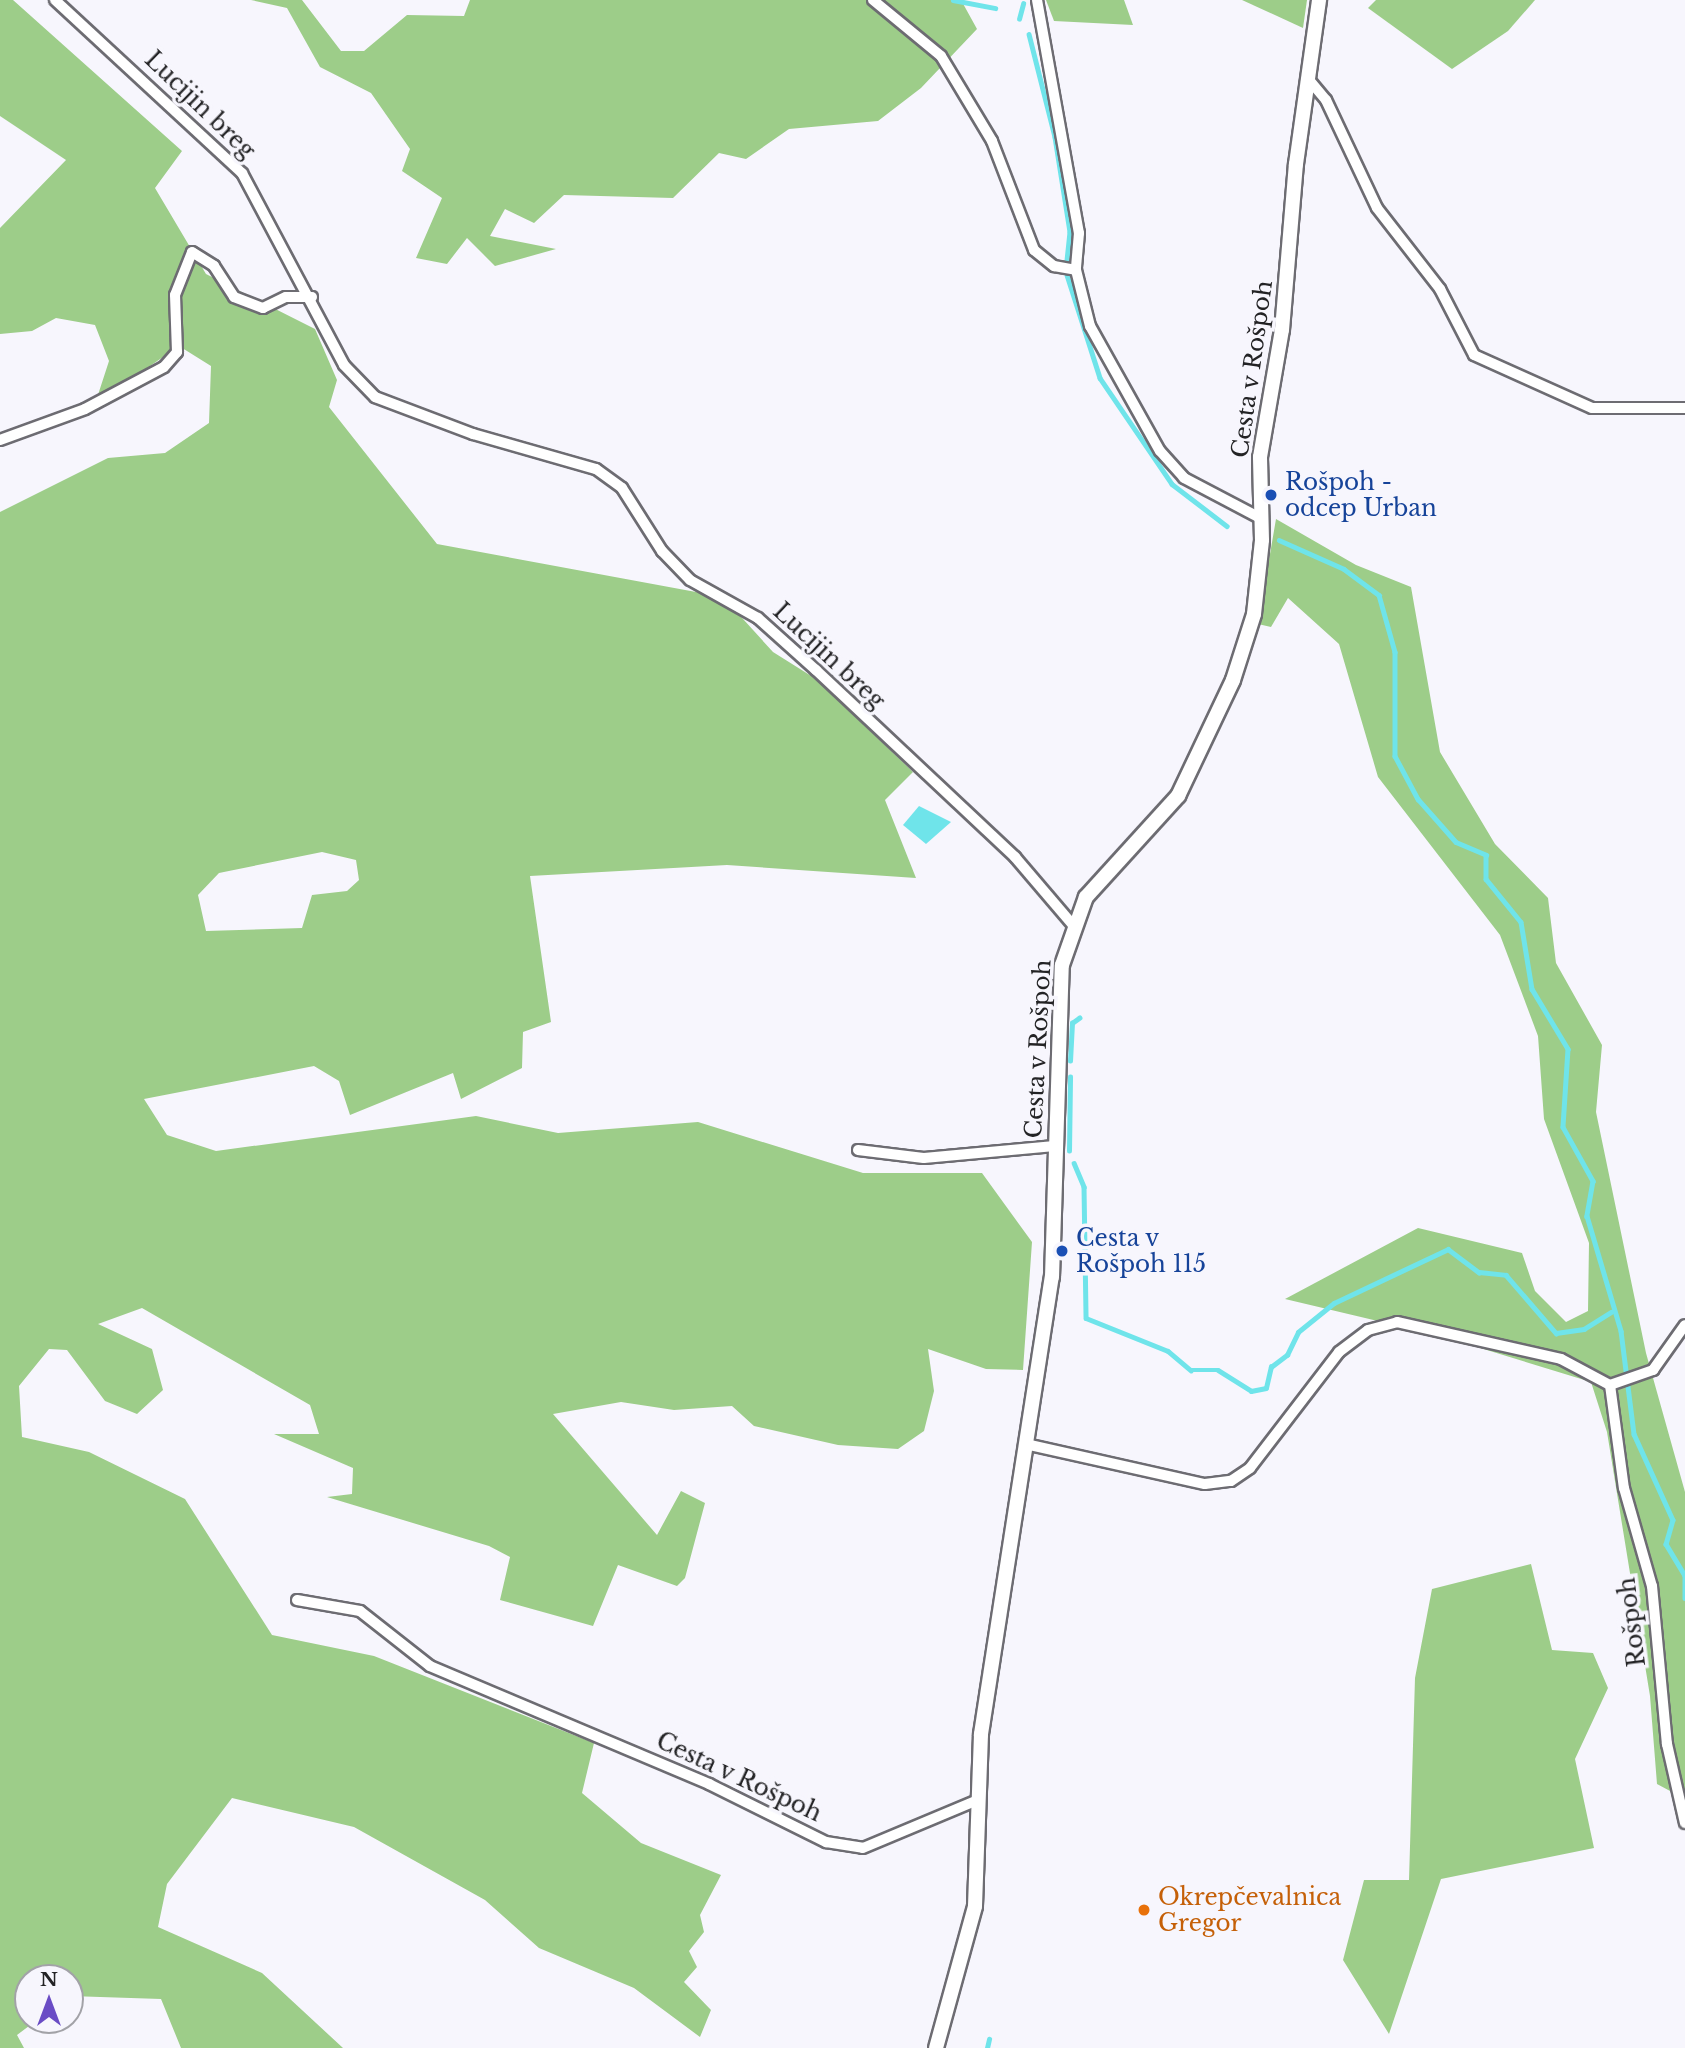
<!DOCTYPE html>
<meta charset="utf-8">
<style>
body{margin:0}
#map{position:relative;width:1685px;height:2048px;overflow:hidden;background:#f7f6fd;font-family:"Libre Baskerville",serif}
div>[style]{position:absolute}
.forest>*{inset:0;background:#9dcd89}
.water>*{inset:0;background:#6fe4ea}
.stream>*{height:4.5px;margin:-2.25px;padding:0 2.25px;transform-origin:2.25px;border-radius:2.25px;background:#6fe4ea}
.roads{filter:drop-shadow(2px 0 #6d6c72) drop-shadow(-2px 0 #6d6c72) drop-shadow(0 2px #6d6c72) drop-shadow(0 -2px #6d6c72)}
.minor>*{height:10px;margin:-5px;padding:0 5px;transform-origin:5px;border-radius:5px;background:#fff}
.tertiary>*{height:14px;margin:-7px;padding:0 7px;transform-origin:7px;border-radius:7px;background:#fff}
.dots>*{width:19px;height:19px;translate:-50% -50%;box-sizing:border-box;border:4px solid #f7f6fd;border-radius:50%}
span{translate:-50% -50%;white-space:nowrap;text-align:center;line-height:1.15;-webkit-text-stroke:7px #f7f6fd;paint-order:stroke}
.street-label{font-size:23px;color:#232325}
.transit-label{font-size:23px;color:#164399}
.left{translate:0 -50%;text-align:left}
.food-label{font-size:23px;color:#c56008}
.north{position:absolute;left:14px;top:1964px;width:70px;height:70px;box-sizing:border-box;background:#f7f6fd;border:2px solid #a2a2a7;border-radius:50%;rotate:0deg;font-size:19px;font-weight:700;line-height:28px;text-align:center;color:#232325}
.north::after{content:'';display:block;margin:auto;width:24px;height:32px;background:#6a4cc5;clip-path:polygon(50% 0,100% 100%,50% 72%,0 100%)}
</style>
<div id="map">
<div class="forest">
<div style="clip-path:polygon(evenodd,0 0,13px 0,182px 151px,155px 188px,206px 274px,315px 329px,337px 380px,329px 407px,437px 544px,723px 597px,773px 652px,816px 679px,913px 772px,885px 800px,916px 878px,727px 865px,530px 876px,551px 1022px,523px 1032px,522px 1068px,461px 1099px,453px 1073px,350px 1115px,339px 1081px,314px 1066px,144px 1099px,167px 1135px,216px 1151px,476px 1116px,558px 1133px,698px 1122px,863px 1173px,982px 1173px,1032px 1242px,1023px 1370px,986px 1369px,928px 1349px,934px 1391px,924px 1431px,898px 1449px,838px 1445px,754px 1426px,732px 1406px,674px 1410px,621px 1402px,553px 1414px,657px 1535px,681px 1491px,705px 1503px,685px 1578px,677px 1586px,618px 1565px,593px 1626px,500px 1600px,510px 1557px,489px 1546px,327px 1497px,352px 1494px,353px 1468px,274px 1434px,319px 1434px,310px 1405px,142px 1308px,98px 1324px,152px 1349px,163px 1390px,137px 1414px,105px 1401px,67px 1350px,49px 1349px,19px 1386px,22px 1437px,89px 1452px,185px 1499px,272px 1635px,374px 1656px,594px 1743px,582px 1793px,641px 1843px,721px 1875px,700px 1915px,704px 1932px,689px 1951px,697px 1967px,684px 1982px,711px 2010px,700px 2037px,634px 1988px,539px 1948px,485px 1900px,354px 1827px,232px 1798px,167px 1884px,158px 1927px,262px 1973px,343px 2048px,181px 2048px,161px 1999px,70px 1996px,70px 1978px,28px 1978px,28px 2020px,37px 2020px,17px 2035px,24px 2048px,0 2048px,0 512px,108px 458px,165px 453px,209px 423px,211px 366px,179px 346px,95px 404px,109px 361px,95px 325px,56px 318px,32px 331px,0 334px,0 228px,66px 160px,0 116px,0 0,322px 852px,356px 860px,359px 880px,347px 891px,312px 895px,302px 928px,206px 931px,198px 895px,219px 873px,322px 852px)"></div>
<div style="clip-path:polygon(251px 0,302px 0,341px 51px,364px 51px,407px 15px,464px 16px,470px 0,961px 0,977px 29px,921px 88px,878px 121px,789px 129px,746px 159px,719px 153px,673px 198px,564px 195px,534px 223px,505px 209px,490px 236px,556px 249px,495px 266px,467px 238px,447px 264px,416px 258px,442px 198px,402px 171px,410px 149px,371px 93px,320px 67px,287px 8px)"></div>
<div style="clip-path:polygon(1046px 0,1124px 0,1133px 25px,1054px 21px)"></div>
<div style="clip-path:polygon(1242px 0,1307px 0,1303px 28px)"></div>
<div style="clip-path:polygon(1376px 0,1535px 0,1508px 31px,1452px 69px,1368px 8px)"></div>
<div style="clip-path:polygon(1276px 519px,1356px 565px,1411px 587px,1440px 752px,1495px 844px,1548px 898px,1556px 963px,1602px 1045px,1596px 1112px,1646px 1353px,1685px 1492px,1685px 1799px,1657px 1784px,1650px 1696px,1607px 1432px,1591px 1382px,1441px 1336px,1285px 1299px,1418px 1228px,1522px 1253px,1535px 1291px,1566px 1322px,1588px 1311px,1589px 1243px,1544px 1119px,1538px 1036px,1500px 935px,1378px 777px,1339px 644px,1288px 598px,1271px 627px,1258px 624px)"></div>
<div style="clip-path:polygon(1531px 1564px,1552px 1650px,1593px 1653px,1608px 1688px,1575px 1759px,1594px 1848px,1441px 1879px,1389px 2034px,1343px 1960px,1364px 1880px,1409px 1880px,1415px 1678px,1432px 1589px)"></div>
</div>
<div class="water">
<div style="clip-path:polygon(919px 806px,951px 822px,926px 844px,903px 825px)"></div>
</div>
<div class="stream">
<div style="left:953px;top:0;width:43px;rotate:10.8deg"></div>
<div style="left:1019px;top:19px;width:16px;rotate:-75deg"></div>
<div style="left:1029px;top:34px;width:106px;rotate:75.8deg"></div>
<div style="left:1055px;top:137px;width:96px;rotate:81deg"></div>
<div style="left:1070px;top:232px;width:30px;rotate:96deg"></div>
<div style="left:1067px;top:275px;width:108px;rotate:72.2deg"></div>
<div style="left:1100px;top:378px;width:128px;rotate:55.8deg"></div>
<div style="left:1172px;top:484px;width:69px;rotate:37.4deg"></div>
<div style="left:1279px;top:540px;width:71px;rotate:24deg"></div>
<div style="left:1344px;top:569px;width:44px;rotate:36.6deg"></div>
<div style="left:1379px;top:595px;width:59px;rotate:74.3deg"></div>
<div style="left:1395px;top:652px;width:104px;rotate:90deg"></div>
<div style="left:1395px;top:756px;width:49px;rotate:61.9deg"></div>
<div style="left:1418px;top:799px;width:57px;rotate:48.5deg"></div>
<div style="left:1456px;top:842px;width:33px;rotate:23deg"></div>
<div style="left:1486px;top:855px;width:24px;rotate:90deg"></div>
<div style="left:1486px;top:879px;width:55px;rotate:50.9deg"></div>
<div style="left:1521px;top:922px;width:68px;rotate:80.7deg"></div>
<div style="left:1532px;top:989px;width:70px;rotate:59deg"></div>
<div style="left:1568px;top:1049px;width:78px;rotate:93.7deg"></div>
<div style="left:1563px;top:1127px;width:62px;rotate:60.9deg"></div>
<div style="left:1593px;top:1181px;width:36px;rotate:100deg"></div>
<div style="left:1587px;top:1216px;width:120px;rotate:73.5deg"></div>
<div style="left:1621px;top:1331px;width:104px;rotate:82.8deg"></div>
<div style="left:1634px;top:1434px;width:94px;rotate:65.6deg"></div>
<div style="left:1673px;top:1520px;width:25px;rotate:106deg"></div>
<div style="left:1666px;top:1544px;width:37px;rotate:59deg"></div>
<div style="left:1685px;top:1576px;width:22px;rotate:90deg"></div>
<div style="left:1070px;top:1061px;width:38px;rotate:-87deg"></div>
<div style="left:1072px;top:1023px;width:9px;rotate:-36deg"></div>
<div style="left:1069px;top:1151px;width:74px;rotate:-89.2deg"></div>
<div style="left:1074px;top:1163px;width:26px;rotate:67deg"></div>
<div style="left:1084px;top:1187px;width:131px;rotate:89.1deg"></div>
<div style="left:1086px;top:1318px;width:88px;rotate:21.9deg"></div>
<div style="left:1168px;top:1351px;width:30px;rotate:40deg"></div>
<div style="left:1191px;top:1370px;width:27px"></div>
<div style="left:1218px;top:1370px;width:39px;rotate:32deg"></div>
<div style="left:1251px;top:1391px;width:15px;rotate:-11deg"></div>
<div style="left:1266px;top:1388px;width:22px;rotate:-77deg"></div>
<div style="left:1271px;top:1367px;width:20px;rotate:-37deg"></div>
<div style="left:1287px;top:1355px;width:25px;rotate:-64deg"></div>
<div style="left:1298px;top:1332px;width:46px;rotate:-38.9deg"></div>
<div style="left:1334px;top:1303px;width:126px;rotate:-25.3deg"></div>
<div style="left:1448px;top:1249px;width:39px;rotate:37deg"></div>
<div style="left:1479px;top:1272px;width:27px;rotate:6deg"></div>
<div style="left:1506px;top:1275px;width:77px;rotate:49.2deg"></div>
<div style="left:1556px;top:1333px;width:28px;rotate:-8deg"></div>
<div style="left:1584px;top:1329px;width:32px;rotate:-32deg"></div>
<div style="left:987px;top:2048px;width:9px;rotate:-77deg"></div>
</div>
<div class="roads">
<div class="minor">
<div style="left:55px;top:0;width:255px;rotate:42.8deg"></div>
<div style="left:242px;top:173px;width:217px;rotate:62deg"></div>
<div style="left:344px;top:365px;width:45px;rotate:45.9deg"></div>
<div style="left:375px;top:397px;width:105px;rotate:20.7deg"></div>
<div style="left:473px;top:434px;width:128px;rotate:15.9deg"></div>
<div style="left:596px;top:469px;width:32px;rotate:36deg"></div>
<div style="left:622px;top:488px;width:75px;rotate:57.6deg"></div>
<div style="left:662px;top:551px;width:40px;rotate:46deg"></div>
<div style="left:690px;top:580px;width:78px;rotate:29.2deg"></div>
<div style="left:758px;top:618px;width:78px;rotate:41.9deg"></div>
<div style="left:816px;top:670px;width:273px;rotate:43.2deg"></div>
<div style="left:1015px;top:857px;width:88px;rotate:49.6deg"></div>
<div style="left:873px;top:0;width:88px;rotate:39.5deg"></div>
<div style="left:941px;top:56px;width:99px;rotate:59deg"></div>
<div style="left:992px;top:141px;width:117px;rotate:68.9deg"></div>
<div style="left:1034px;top:250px;width:26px;rotate:39deg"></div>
<div style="left:1054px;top:266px;width:22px;rotate:10deg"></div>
<div style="left:1037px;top:0;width:237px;rotate:79.8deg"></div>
<div style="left:1079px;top:233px;width:37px;rotate:95deg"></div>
<div style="left:1076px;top:270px;width:58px;rotate:76deg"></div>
<div style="left:1090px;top:326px;width:143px;rotate:60.8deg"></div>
<div style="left:1160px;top:451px;width:36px;rotate:48deg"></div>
<div style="left:1184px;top:478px;width:88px;rotate:27.7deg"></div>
<div style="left:1310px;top:81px;width:25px;rotate:50deg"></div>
<div style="left:1326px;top:100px;width:119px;rotate:64.7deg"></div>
<div style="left:1377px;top:208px;width:103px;rotate:52.1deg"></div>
<div style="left:1440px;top:289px;width:74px;rotate:62.7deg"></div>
<div style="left:1474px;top:355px;width:129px;rotate:24.2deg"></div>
<div style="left:1592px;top:408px;width:93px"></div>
<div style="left:0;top:440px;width:90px;rotate:-20deg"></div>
<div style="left:85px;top:409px;width:89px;rotate:-28deg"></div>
<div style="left:164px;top:367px;width:20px;rotate:-49deg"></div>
<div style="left:177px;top:352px;width:57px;rotate:-92deg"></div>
<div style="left:175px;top:295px;width:46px;rotate:-68.4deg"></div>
<div style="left:192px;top:252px;width:26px;rotate:32deg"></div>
<div style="left:214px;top:266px;width:37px;rotate:57deg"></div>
<div style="left:234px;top:297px;width:31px;rotate:21deg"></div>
<div style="left:263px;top:308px;width:25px;rotate:-26deg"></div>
<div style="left:286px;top:297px;width:26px"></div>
<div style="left:858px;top:1150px;width:66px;rotate:6.9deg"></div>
<div style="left:924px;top:1158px;width:131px;rotate:-5.3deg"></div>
<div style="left:1610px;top:1385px;width:104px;rotate:82.3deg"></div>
<div style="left:1624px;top:1488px;width:102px;rotate:74.1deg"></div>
<div style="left:1652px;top:1586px;width:159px;rotate:84.6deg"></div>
<div style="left:1667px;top:1744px;width:81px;rotate:77.2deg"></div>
<div style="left:1610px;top:1385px;width:46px;rotate:-19.2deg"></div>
<div style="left:1653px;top:1370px;width:55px;rotate:-54.6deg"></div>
<div style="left:1030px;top:1445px;width:179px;rotate:12.6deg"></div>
<div style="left:1205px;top:1484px;width:26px;rotate:-7deg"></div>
<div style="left:1231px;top:1481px;width:23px;rotate:-34deg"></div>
<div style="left:1250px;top:1468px;width:146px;rotate:-52.5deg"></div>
<div style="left:1339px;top:1352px;width:36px;rotate:-37deg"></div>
<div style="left:1368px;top:1330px;width:30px;rotate:-15deg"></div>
<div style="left:1397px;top:1322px;width:168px;rotate:12.7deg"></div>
<div style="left:1561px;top:1359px;width:55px;rotate:28deg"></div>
<div style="left:297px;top:1600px;width:64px;rotate:9.9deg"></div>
<div style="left:360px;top:1611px;width:89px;rotate:38.2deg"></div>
<div style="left:430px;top:1666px;width:303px;rotate:22.9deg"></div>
<div style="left:709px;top:1784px;width:131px;rotate:26.4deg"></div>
<div style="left:826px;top:1842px;width:37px;rotate:9deg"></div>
<div style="left:863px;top:1848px;width:125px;rotate:-22.7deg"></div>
</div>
<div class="tertiary">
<div style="left:936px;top:2048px;width:147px;rotate:-74.6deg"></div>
<div style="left:975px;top:1906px;width:172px;rotate:-88deg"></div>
<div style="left:981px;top:1734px;width:462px;rotate:-81.2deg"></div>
<div style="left:1052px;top:1277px;width:312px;rotate:-88.2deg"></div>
<div style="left:1062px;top:965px;width:72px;rotate:-70.6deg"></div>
<div style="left:1086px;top:897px;width:137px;rotate:-47.7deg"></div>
<div style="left:1178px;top:796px;width:128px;rotate:-64.6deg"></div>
<div style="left:1233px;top:680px;width:69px;rotate:-72.3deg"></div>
<div style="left:1254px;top:614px;width:74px;rotate:-83.8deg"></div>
<div style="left:1262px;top:540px;width:83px;rotate:-91.4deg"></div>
<div style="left:1260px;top:457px;width:129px;rotate:-80.2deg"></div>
<div style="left:1282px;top:330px;width:167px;rotate:-85.2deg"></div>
<div style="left:1296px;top:164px;width:166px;rotate:-82deg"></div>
</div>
</div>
<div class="dots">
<div style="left:1271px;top:495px;background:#1a4fb4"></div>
<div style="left:1062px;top:1251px;background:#1a4fb4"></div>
<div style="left:1144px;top:1910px;background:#e8710a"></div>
</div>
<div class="street-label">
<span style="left:200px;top:105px;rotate:44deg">Lucijin breg</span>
<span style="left:1252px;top:369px;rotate:-82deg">Cesta v Rošpoh</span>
<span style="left:829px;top:656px;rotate:43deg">Lucijin breg</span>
<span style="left:1038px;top:1049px;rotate:-87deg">Cesta v Rošpoh</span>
<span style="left:1632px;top:1622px;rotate:-97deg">Rošpoh</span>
<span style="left:739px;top:1777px;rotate:25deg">Cesta v Rošpoh</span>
</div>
<div class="transit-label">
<span class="left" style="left:1285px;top:495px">Rošpoh -<br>odcep Urban</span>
<span class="left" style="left:1076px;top:1251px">Cesta v<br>Rošpoh 115</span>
</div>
<div class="food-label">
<span class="left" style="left:1158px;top:1910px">Okrepčevalnica<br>Gregor</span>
</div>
<div class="north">N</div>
</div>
